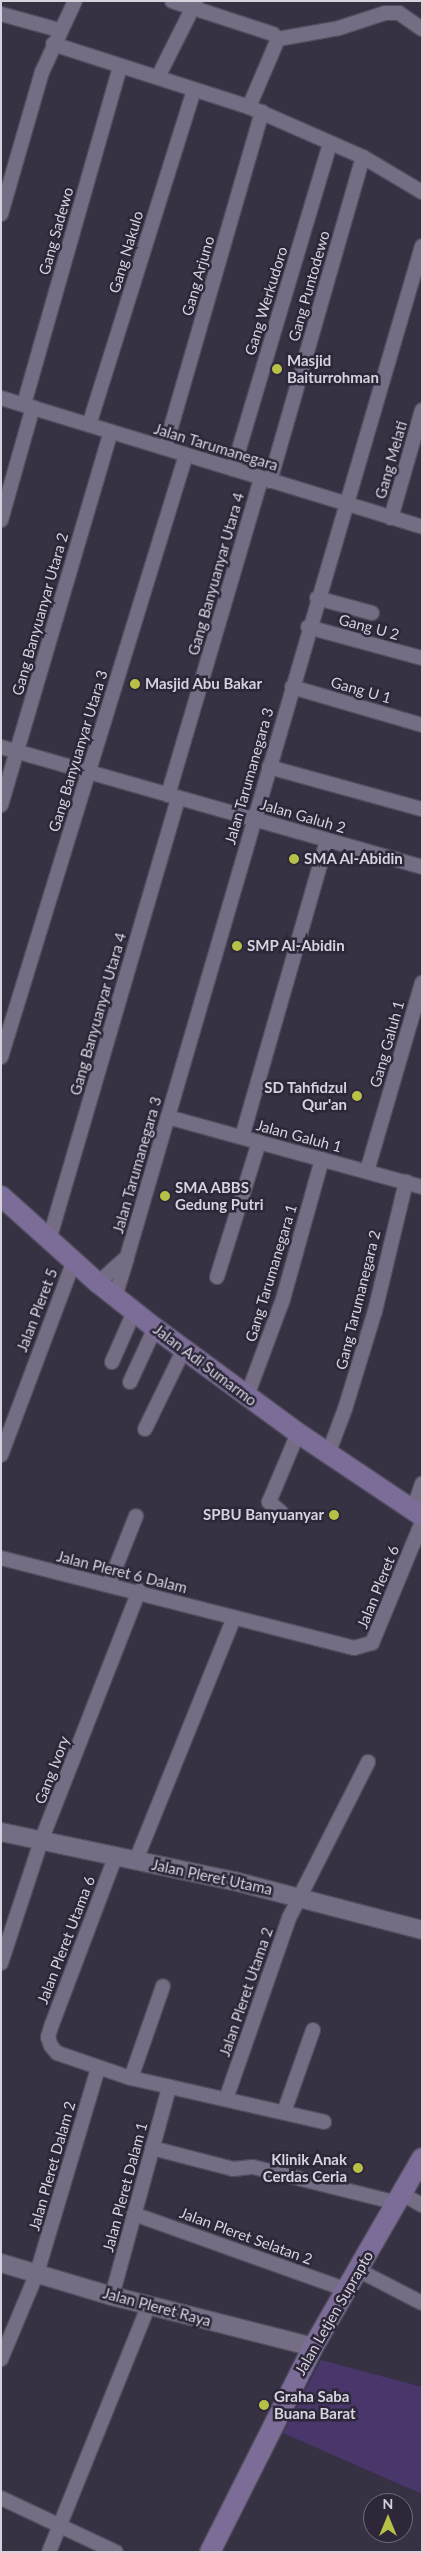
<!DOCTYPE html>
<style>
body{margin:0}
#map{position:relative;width:423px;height:2553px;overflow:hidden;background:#373144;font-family:Lato,sans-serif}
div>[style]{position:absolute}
.green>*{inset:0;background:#49366b}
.roads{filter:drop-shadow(1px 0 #524d5d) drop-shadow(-1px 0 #524d5d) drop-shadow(0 1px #524d5d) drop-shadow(0 -1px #524d5d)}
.minor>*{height:14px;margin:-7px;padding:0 7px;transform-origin:7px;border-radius:7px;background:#746d83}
.tertiary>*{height:18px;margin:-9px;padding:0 9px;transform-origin:9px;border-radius:9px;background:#746d83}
.secondary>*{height:20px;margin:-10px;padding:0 10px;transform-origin:10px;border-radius:10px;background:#7c6d98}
.dots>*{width:14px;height:14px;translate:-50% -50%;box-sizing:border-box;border:2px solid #2d2739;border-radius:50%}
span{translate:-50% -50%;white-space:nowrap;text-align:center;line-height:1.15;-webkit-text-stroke:5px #2d2739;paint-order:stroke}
.street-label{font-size:15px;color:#d6d3df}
.poi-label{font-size:15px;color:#d6d3df;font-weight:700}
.left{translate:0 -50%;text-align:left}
.right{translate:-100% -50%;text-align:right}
.frame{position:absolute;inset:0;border:2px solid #d6d3df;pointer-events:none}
.north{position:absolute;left:363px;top:2493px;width:50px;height:50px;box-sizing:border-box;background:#2d2739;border:1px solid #716c7b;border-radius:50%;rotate:0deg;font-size:14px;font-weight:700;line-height:20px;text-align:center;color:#d6d3df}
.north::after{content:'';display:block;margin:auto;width:18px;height:22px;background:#b7c147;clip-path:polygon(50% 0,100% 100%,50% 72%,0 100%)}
</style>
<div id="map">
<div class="green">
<div style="clip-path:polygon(321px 2360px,422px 2387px,422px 2494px,283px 2433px)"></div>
</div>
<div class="roads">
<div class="minor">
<div style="left:172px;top:1px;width:106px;rotate:18.1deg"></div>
<div style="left:273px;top:34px;width:7px;rotate:45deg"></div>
<div style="left:278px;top:39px;width:74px;rotate:113.1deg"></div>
<div style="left:1px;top:14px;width:60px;rotate:15.4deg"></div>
<div style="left:278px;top:39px;width:62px;rotate:-10.2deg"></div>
<div style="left:339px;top:28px;width:48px;rotate:-18.1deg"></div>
<div style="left:385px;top:13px;width:14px"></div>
<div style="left:399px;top:13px;width:28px;rotate:35deg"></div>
<div style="left:53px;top:44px;width:206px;rotate:17.8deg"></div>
<div style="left:249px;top:107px;width:124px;rotate:23.7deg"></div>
<div style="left:363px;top:157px;width:69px;rotate:30.7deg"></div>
<div style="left:158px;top:77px;width:85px;rotate:-63.4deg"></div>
<div style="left:1px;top:214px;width:148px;rotate:-73.9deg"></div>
<div style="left:42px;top:72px;width:78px;rotate:-65.1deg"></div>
<div style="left:1px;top:398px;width:440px;rotate:17deg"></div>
<div style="left:24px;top:404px;width:351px;rotate:-74.1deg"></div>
<div style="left:89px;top:425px;width:351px;rotate:-72.6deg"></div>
<div style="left:165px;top:448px;width:350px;rotate:-73.9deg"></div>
<div style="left:233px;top:469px;width:340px;rotate:-73.4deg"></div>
<div style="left:270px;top:481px;width:337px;rotate:-74deg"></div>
<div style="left:391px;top:518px;width:112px;rotate:-74deg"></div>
<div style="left:1px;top:520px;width:117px;rotate:-74.2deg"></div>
<div style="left:317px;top:598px;width:57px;rotate:15.3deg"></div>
<div style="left:308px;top:627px;width:118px;rotate:15.2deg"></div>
<div style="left:292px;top:687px;width:135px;rotate:16.3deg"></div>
<div style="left:1px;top:747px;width:438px;rotate:15.9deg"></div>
<div style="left:269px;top:767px;width:159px;rotate:15.4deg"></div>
<div style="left:168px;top:795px;width:330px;rotate:-73.6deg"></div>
<div style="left:1px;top:805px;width:389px;rotate:-73.6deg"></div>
<div style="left:1px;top:1057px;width:630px;rotate:-72.92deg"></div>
<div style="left:168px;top:1117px;width:263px;rotate:15.4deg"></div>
<div style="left:242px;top:1137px;width:309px;rotate:-74deg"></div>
<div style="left:367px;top:1171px;width:196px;rotate:-73.7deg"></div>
<div style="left:49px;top:1240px;width:460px;rotate:-73.7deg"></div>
<div style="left:217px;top:1277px;width:141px;rotate:-72.7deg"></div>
<div style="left:98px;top:1283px;width:39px;rotate:-42deg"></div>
<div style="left:127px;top:1257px;width:1053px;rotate:-73.73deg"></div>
<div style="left:115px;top:1297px;width:41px;rotate:-72.9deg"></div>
<div style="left:112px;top:1362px;width:55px;rotate:-66.3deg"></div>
<div style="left:130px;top:1382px;width:60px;rotate:-65.2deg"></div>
<div style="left:247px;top:1396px;width:103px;rotate:-69.6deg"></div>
<div style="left:283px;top:1299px;width:145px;rotate:-74.4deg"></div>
<div style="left:145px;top:1429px;width:89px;rotate:-64deg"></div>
<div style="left:328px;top:1454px;width:48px;rotate:-69.3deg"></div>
<div style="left:345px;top:1409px;width:102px;rotate:-73deg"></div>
<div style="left:375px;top:1311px;width:133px;rotate:-76.5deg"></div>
<div style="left:1px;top:1455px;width:207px;rotate:-69.4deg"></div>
<div style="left:413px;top:1510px;width:28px;rotate:-71deg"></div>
<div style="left:281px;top:1512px;width:16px;rotate:-140deg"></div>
<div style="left:269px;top:1502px;width:75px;rotate:-67.2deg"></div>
<div style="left:1px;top:1558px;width:364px;rotate:14.3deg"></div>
<div style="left:354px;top:1648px;width:19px;rotate:-16deg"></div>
<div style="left:372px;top:1643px;width:131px;rotate:-67.5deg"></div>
<div style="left:109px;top:1584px;width:73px;rotate:-68.3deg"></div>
<div style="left:116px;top:1855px;width:181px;rotate:110.7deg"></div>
<div style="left:52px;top:2024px;width:14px;rotate:107deg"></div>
<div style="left:48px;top:2037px;width:9px;rotate:72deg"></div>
<div style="left:51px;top:2046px;width:9px;rotate:49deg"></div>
<div style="left:57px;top:2053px;width:78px;rotate:18.7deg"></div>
<div style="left:131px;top:2078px;width:198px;rotate:12.8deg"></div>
<div style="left:136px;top:1860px;width:261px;rotate:-68deg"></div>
<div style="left:1px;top:1963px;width:128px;rotate:-71.8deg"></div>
<div style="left:41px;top:1841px;width:269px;rotate:-68.6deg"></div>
<div style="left:131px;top:2078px;width:97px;rotate:-70.8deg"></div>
<div style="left:226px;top:2099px;width:192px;rotate:-70.8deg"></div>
<div style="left:289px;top:1918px;width:175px;rotate:-63.1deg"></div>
<div style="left:284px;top:2112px;width:87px;rotate:-70.5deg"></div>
<div style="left:152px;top:2148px;width:84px;rotate:14.5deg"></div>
<div style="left:233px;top:2169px;width:20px;rotate:-6deg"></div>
<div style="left:253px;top:2167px;width:148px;rotate:14deg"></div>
<div style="left:402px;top:2194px;width:23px;rotate:29deg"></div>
<div style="left:134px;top:2214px;width:226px;rotate:19.6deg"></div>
<div style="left:358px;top:2270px;width:72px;rotate:27.3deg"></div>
<div style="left:112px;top:2296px;width:217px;rotate:-74.7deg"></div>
<div style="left:1px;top:2359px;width:93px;rotate:-67.3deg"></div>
<div style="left:37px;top:2273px;width:214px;rotate:-73.4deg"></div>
<div style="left:1px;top:2498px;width:127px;rotate:25.2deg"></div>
<div style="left:49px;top:2552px;width:266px;rotate:-68deg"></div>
</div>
<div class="tertiary">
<div style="left:1px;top:1832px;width:238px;rotate:11.9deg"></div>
<div style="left:234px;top:1881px;width:194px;rotate:14.6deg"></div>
<div style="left:1px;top:2263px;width:116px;rotate:16.6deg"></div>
<div style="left:112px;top:2296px;width:207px;rotate:14.2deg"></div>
</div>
<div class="secondary">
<div style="left:1px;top:1196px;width:130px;rotate:41.9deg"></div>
<div style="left:98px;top:1283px;width:73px;rotate:38.3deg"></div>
<div style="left:155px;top:1328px;width:177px;rotate:36.3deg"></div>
<div style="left:298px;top:1433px;width:149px;rotate:33.8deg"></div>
<div style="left:210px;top:2552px;width:229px;rotate:-63.3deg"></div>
<div style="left:313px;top:2347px;width:218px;rotate:-60deg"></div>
</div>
</div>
<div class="dots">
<div style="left:277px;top:369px;background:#b7c147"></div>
<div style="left:135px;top:684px;background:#b7c147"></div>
<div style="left:294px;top:859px;background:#b7c147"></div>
<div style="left:237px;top:946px;background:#b7c147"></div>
<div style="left:357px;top:1096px;background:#b7c147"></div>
<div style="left:165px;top:1196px;background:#b7c147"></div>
<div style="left:334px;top:1515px;background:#b7c147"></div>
<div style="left:358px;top:2168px;background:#b7c147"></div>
<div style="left:264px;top:2405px;background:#b7c147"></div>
</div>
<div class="street-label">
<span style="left:56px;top:231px;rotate:-74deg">Gang Sadewo</span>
<span style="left:126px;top:252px;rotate:-73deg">Gang Nakulo</span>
<span style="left:198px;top:276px;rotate:-74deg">Gang Arjuno</span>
<span style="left:309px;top:286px;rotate:-74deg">Gang Puntodewo</span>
<span style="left:266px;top:301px;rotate:-73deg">Gang Werkudoro</span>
<span style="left:216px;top:447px;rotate:17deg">Jalan Tarumanegara</span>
<span style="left:391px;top:460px;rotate:-74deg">Gang Melati</span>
<span style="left:216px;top:574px;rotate:-74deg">Gang Banyuanyar Utara 4</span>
<span style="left:40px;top:614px;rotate:-74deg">Gang Banyuanyar Utara 2</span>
<span style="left:369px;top:627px;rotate:15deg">Gang U 2</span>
<span style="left:361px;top:690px;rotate:16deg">Gang U 1</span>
<span style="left:78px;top:751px;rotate:-73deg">Gang Banyuanyar Utara 3</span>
<span style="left:249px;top:776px;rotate:-74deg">Jalan Tarumanegara 3</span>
<span style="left:303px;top:816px;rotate:16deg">Jalan Galuh 2</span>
<span style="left:98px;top:1014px;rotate:-74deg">Gang Banyuanyar Utara 4</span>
<span style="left:387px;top:1044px;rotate:-74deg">Gang Galuh 1</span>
<span style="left:299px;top:1136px;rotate:15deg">Jalan Galuh 1</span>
<span style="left:137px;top:1165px;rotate:-74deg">Jalan Tarumanegara 3</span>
<span style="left:271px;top:1273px;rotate:-73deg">Gang Tarumanegara 1</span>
<span style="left:358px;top:1300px;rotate:-76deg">Gang Tarumanegara 2</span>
<span style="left:37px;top:1310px;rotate:-69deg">Jalan Pleret 5</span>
<span style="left:205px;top:1365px;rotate:37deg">Jalan Adi Sumarmo</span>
<span style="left:122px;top:1572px;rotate:14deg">Jalan Pleret 6 Dalam</span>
<span style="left:378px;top:1587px;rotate:-68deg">Jalan Pleret 6</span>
<span style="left:52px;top:1770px;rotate:-69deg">Gang Ivory</span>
<span style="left:212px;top:1877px;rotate:12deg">Jalan Pleret Utama</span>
<span style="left:66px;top:1940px;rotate:-69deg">Jalan Pleret Utama 6</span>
<span style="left:246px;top:1992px;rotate:-71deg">Jalan Pleret Utama 2</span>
<span style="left:52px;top:2166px;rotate:-74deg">Jalan Pleret Dalam 2</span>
<span style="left:125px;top:2187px;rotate:-75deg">Jalan Pleret Dalam 1</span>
<span style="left:246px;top:2236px;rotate:20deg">Jalan Pleret Selatan 2</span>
<span style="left:157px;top:2307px;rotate:15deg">Jalan Pleret Raya</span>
<span style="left:334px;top:2313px;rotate:-60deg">Jalan Letjen Suprapto</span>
</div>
<div class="poi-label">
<span class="left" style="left:287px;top:369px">Masjid<br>Baiturrohman</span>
<span class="left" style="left:145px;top:684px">Masjid Abu Bakar</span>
<span class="left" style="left:304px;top:859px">SMA Al-Abidin</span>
<span class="left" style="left:247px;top:946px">SMP Al-Abidin</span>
<span class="right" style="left:347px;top:1096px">SD Tahfidzul<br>Qur'an</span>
<span class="left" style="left:175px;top:1196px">SMA ABBS<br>Gedung Putri</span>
<span class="right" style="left:324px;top:1515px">SPBU Banyuanyar</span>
<span class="right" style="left:347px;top:2168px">Klinik Anak<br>Cerdas Ceria</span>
<span class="left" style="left:274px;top:2405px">Graha Saba<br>Buana Barat</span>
</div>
<div class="frame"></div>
<div class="north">N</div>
</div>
